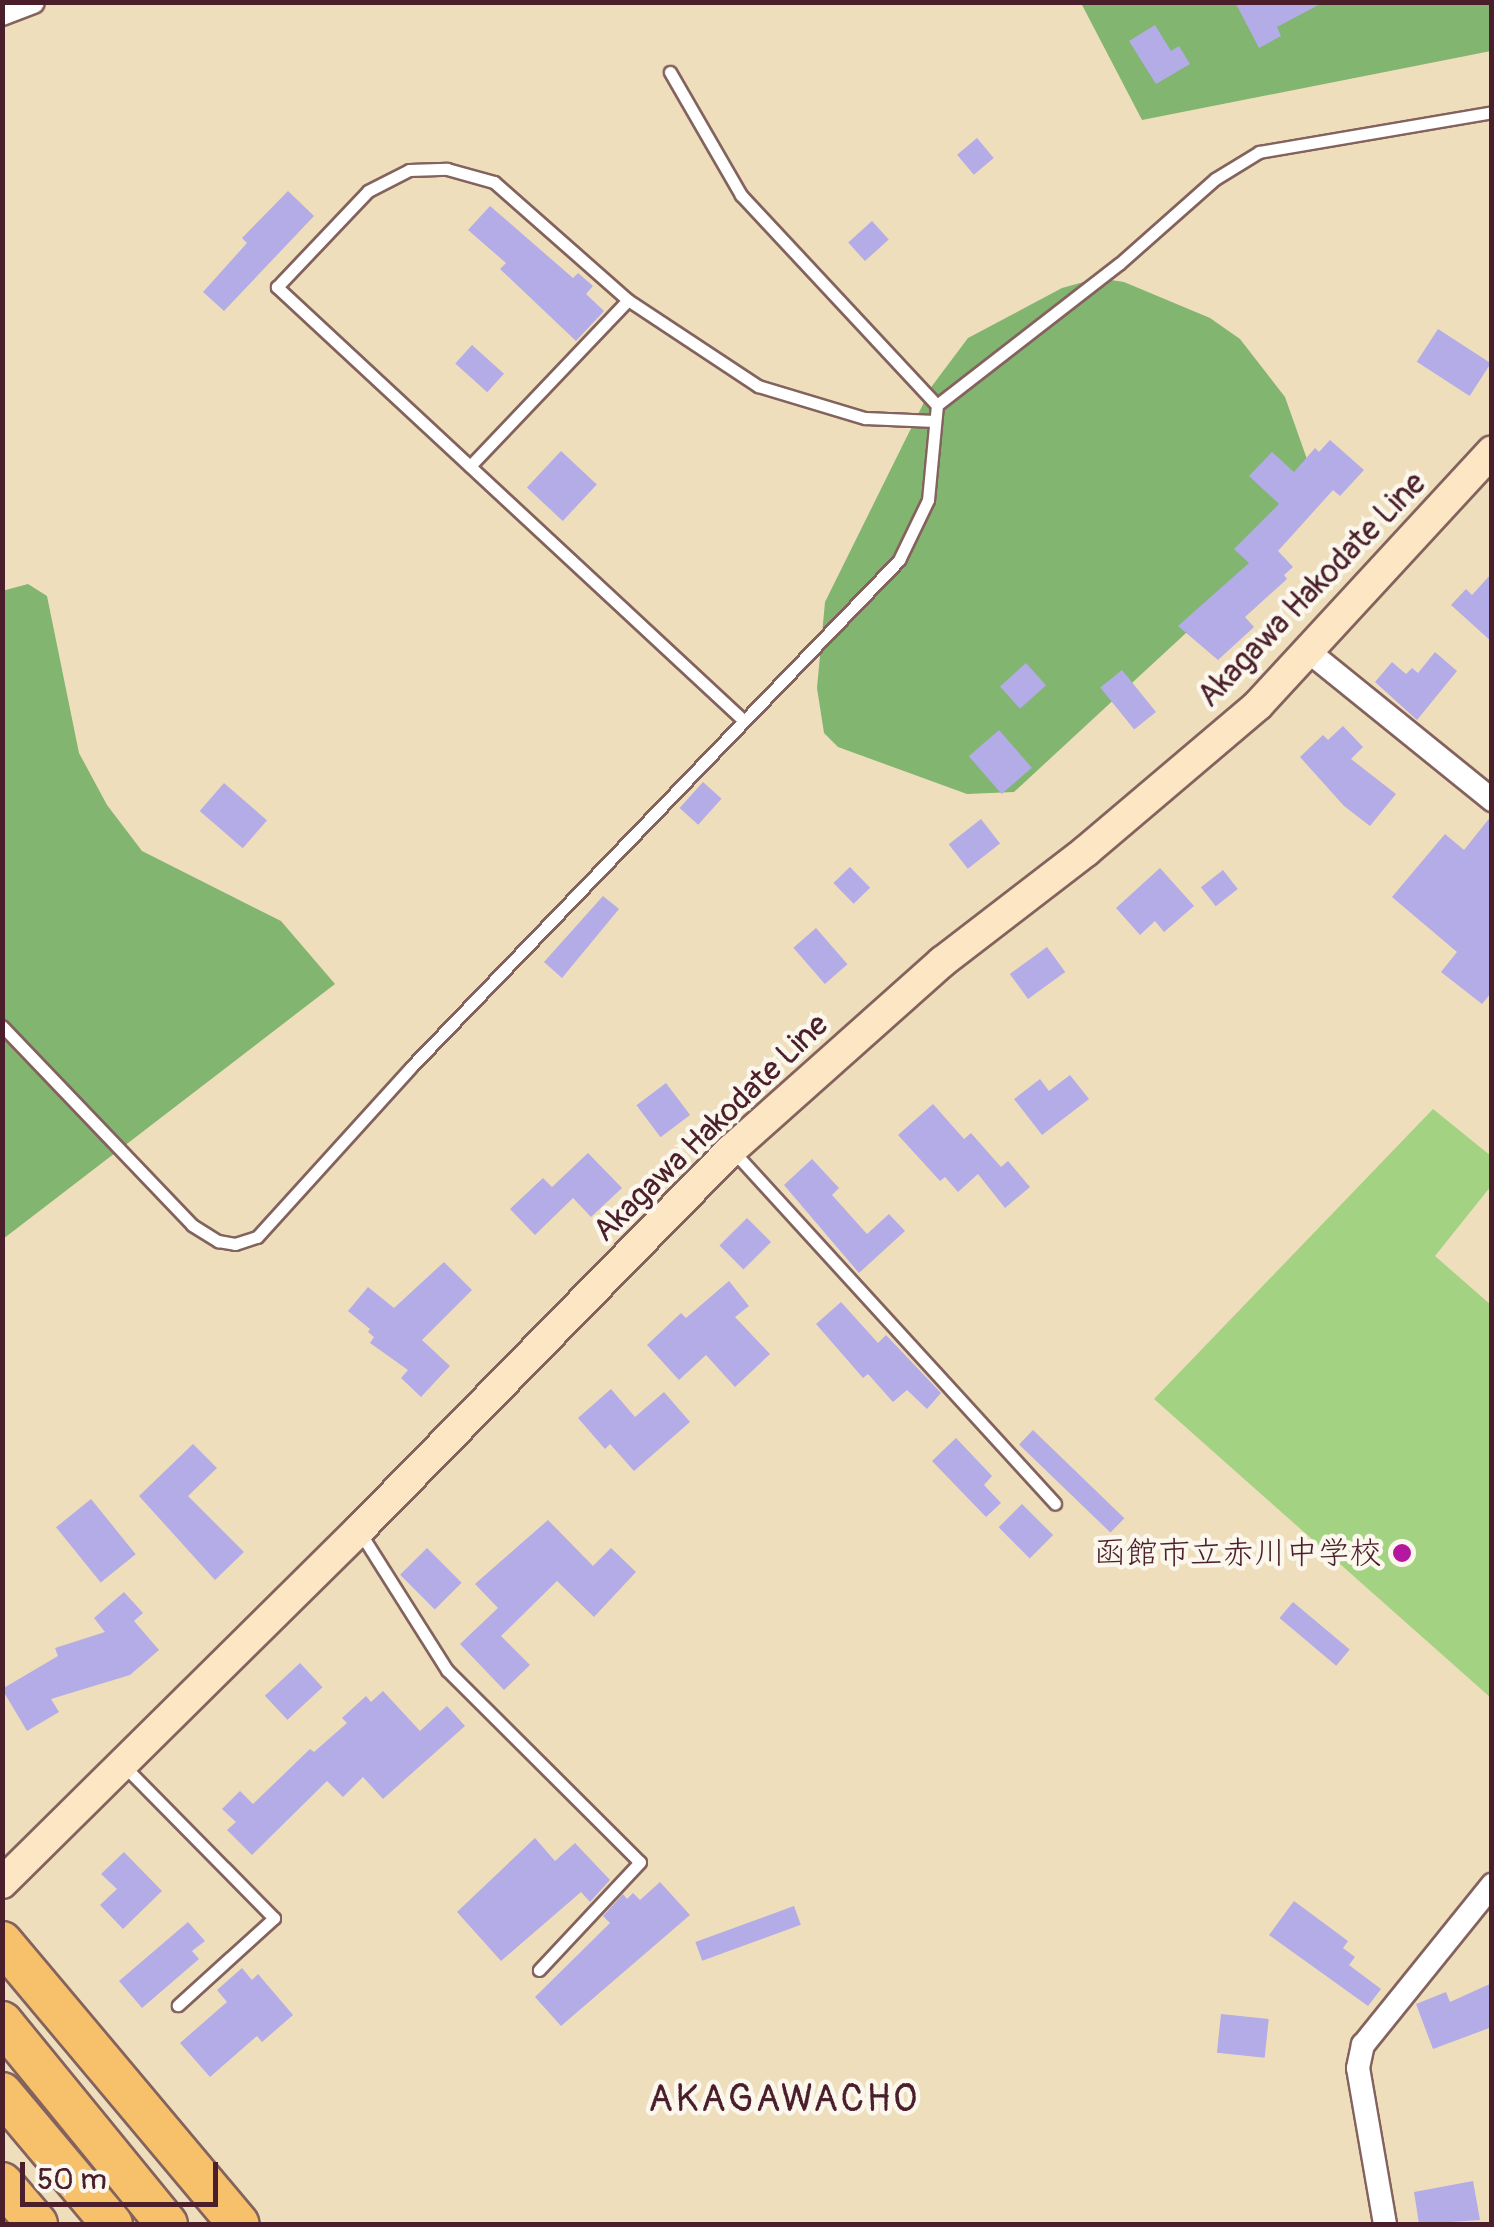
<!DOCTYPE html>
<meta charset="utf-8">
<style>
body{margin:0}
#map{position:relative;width:1494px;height:2227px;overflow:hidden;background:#efdebc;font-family:Pangolin,"Klee One",sans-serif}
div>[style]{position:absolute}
.green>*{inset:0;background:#a3d382}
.forest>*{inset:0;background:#82b570}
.building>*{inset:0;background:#b3ace7;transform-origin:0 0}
.roads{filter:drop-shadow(2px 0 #84625e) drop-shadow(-2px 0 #84625e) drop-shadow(0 2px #84625e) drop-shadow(0 -2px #84625e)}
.service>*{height:11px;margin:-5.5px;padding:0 5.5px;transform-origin:5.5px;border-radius:5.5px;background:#fff}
.minor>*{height:22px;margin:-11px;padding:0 11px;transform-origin:11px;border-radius:11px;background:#fff}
.secondary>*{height:30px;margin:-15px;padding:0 15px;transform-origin:15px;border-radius:15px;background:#fce6c4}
.motorway>*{height:40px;margin:-20px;padding:0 20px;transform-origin:20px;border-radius:20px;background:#f7c06b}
.dots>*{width:28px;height:28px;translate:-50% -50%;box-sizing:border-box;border:5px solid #fbf7ec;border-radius:50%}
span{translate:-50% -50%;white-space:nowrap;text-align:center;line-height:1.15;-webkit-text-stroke:9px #fbf7ec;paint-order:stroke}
.street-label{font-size:32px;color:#4a1f2b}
.poi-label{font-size:32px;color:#4a1f2b}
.right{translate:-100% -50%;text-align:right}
.quarter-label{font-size:38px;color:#4a1f2b;letter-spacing:2.5px}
.frame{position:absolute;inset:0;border:5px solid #4a1f2b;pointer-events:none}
.scale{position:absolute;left:20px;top:2162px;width:198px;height:45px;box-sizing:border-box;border:5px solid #4a1f2b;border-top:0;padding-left:12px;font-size:30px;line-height:35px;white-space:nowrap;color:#4a1f2b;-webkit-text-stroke:8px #fbf7ec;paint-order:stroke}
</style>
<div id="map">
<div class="green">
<div style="clip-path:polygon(1433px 1109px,1491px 1156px,1491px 1186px,1435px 1256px,1491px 1305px,1491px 1698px,1154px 1399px)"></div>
</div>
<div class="forest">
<div style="clip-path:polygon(1081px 3px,1491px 3px,1491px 51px,1142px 120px)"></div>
<div style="clip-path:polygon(1098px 278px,1124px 282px,1210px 318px,1240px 339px,1285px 397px,1308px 462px,1277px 549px,1014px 792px,967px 794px,838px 747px,824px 733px,817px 688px,825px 602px,932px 386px,968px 338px,1062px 288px)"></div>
<div style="clip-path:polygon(28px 584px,47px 596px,79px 753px,107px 805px,142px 851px,281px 921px,335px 984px,3px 1239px,2px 591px)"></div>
</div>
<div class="building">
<div style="clip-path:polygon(1235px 2px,1324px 2px,1277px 27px,1281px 36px,1259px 48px)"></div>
<div style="clip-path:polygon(1155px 25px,1171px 51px,1179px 46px,1190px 64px,1156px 84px,1129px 41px)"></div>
<div style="left:977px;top:138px;width:26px;height:26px;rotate:50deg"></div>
<div style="clip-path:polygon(288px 191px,314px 216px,224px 311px,203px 292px,247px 243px,242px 238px)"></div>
<div style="clip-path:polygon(490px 206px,573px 278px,578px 273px,593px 286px,586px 294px,604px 311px,576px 341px,500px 269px,506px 263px,468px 230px)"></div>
<div style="left:872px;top:221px;width:25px;height:32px;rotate:48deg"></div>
<div style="left:1438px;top:329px;width:63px;height:39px;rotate:33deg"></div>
<div style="left:472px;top:345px;width:43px;height:25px;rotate:42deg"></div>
<div style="clip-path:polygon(1330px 440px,1364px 470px,1340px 496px,1333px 490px,1278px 551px,1293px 567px,1284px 575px,1287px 579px,1245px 617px,1254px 627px,1218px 660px,1178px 626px,1249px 563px,1234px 549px,1279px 504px,1249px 476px,1272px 452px,1294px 472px,1315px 448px,1319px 452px)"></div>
<div style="left:561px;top:451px;width:49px;height:50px;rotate:43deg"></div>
<div style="clip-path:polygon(1492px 573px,1492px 642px,1451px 605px,1466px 589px,1472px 595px)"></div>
<div style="clip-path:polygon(1435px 652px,1457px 671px,1417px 720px,1375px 682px,1392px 662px,1406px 674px,1412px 668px,1418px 673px)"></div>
<div style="left:1026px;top:663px;width:30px;height:35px;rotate:48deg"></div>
<div style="left:1122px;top:670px;width:54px;height:28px;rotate:51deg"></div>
<div style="clip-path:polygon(1343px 726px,1363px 747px,1351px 759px,1396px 794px,1370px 826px,1344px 806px,1300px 757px,1323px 735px,1328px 740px)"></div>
<div style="left:999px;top:730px;width:50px;height:40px;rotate:49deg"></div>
<div style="left:703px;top:782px;width:25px;height:35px;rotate:42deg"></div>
<div style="left:224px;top:783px;width:57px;height:37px;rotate:41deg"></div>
<div style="clip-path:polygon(1492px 815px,1492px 992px,1482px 1004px,1441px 972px,1457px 952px,1392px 897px,1445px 834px,1464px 850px)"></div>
<div style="left:981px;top:819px;width:31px;height:41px;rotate:52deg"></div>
<div style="left:850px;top:867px;width:29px;height:23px;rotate:46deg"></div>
<div style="clip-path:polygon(1160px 868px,1194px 906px,1164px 932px,1155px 921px,1140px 935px,1116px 908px)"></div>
<div style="left:1223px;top:870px;width:24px;height:28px;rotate:52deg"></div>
<div style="clip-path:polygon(603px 896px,619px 909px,562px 978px,544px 962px)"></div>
<div style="left:816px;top:928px;width:48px;height:30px;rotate:49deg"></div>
<div style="left:1047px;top:947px;width:31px;height:46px;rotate:54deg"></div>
<div style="clip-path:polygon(1070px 1075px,1089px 1099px,1042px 1135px,1014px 1099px,1040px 1079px,1049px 1091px)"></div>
<div style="left:666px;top:1083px;width:40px;height:37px;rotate:53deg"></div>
<div style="clip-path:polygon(933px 1104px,964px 1139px,971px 1133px,1001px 1167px,1008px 1161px,1030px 1187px,1005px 1208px,978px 1174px,958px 1192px,945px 1177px,940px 1181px,898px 1135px)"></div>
<div style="clip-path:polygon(588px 1153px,622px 1188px,591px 1217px,573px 1198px,535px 1235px,510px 1209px,543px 1178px,552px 1187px)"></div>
<div style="clip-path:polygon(812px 1159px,839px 1188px,832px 1195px,867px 1234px,889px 1214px,905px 1231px,859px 1273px,784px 1185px)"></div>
<div style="left:747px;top:1218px;width:34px;height:39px;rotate:45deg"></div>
<div style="clip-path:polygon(444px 1262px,472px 1290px,422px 1340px,450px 1366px,421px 1397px,401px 1378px,408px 1370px,370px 1343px,374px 1337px,368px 1332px,370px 1329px,348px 1311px,368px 1287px,394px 1308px)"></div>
<div style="clip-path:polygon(729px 1281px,749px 1306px,735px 1317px,770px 1354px,735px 1387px,706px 1355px,679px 1380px,647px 1345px,681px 1313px,686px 1318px)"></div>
<div style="clip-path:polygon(841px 1302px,878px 1343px,886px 1335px,941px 1393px,927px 1409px,907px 1390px,893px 1402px,868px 1374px,863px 1378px,816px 1324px)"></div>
<div style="clip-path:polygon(611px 1389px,635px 1417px,664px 1392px,690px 1422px,634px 1471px,610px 1444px,605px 1449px,578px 1418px)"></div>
<div style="left:1033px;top:1430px;width:127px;height:20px;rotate:44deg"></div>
<div style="clip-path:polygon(956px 1438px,992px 1476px,984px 1485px,1001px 1503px,986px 1517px,932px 1461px)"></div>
<div style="clip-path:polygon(193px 1444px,217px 1468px,188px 1496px,244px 1552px,215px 1580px,139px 1496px)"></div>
<div style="left:91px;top:1499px;width:71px;height:45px;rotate:51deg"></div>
<div style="left:1022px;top:1504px;width:44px;height:33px;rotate:45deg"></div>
<div style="clip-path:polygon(548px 1520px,593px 1566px,611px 1548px,636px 1572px,594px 1617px,557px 1581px,501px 1636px,530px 1665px,504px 1690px,460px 1644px,498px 1608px,475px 1584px)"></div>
<div style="left:427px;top:1548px;width:49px;height:38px;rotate:45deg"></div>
<div style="clip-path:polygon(124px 1592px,143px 1613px,134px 1621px,159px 1650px,130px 1675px,51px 1699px,59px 1712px,27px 1731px,2px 1689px,58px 1656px,55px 1648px,105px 1632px,94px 1618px)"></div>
<div style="left:1293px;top:1602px;width:74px;height:21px;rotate:40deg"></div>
<div style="left:300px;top:1663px;width:33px;height:48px;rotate:47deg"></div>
<div style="clip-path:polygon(383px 1691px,420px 1731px,447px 1706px,465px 1726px,383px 1799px,363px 1777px,343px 1797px,327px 1781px,252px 1855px,227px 1830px,236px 1822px,222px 1809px,240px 1791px,253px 1804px,310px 1749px,314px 1752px,347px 1723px,342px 1718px,366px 1696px,371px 1702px)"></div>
<div style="clip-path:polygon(535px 1838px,555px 1861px,575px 1843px,610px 1880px,590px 1902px,581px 1892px,501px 1961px,457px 1912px)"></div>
<div style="clip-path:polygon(124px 1852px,162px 1891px,123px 1929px,100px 1905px,117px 1889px,101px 1874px)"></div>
<div style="clip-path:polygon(660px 1882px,690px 1915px,561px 2026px,535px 1997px,610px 1923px,603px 1916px,623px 1894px,627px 1899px,633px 1893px,640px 1900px)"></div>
<div style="clip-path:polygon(1294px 1901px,1348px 1941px,1343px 1948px,1355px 1957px,1349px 1965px,1381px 1989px,1368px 2006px,1269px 1935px)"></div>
<div style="left:794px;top:1906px;width:20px;height:105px;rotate:70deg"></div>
<div style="clip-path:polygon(188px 1922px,205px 1941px,192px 1951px,199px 1959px,142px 2008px,119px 1981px)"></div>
<div style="clip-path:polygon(242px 1968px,252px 1980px,258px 1974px,293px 2015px,262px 2042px,257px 2036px,210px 2077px,180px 2043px,227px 2002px,217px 1990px)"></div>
<div style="clip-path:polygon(1492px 1983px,1492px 2027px,1433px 2049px,1416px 2004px,1446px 1992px,1450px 2002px)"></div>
<div style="left:1221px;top:2014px;width:48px;height:39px;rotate:6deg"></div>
<div style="clip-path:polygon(1473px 2181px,1480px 2220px,1419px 2224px,1414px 2192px)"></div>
</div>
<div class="roads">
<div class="service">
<div style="left:670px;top:72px;width:142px;rotate:60deg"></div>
<div style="left:741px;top:195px;width:287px;rotate:47deg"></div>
<div style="left:937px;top:405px;width:230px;rotate:-37.8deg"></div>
<div style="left:1119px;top:264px;width:128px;rotate:-41.5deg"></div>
<div style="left:1215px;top:179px;width:52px;rotate:-31.5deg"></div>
<div style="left:1259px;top:152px;width:236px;rotate:-9.7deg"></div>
<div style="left:470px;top:466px;width:229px;rotate:-46.4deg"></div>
<div style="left:742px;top:719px;width:635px;rotate:-137.11deg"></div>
<div style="left:277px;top:287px;width:132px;rotate:-46.5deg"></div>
<div style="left:368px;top:191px;width:46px;rotate:-27.1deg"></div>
<div style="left:409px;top:170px;width:38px;rotate:-2deg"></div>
<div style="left:447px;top:169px;width:49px;rotate:15.5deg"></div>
<div style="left:494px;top:182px;width:179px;rotate:41.4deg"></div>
<div style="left:628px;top:300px;width:156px;rotate:33.5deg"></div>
<div style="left:758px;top:386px;width:112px;rotate:16.7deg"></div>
<div style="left:865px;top:418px;width:70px;rotate:2.5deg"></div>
<div style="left:2px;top:1026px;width:275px;rotate:46.3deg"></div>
<div style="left:192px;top:1225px;width:31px;rotate:32deg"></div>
<div style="left:218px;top:1241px;width:17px;rotate:10deg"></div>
<div style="left:235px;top:1244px;width:23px;rotate:-18deg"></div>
<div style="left:257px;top:1237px;width:229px;rotate:-47.8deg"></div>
<div style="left:411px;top:1067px;width:704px;rotate:-46.09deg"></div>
<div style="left:899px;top:560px;width:67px;rotate:-64.2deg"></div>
<div style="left:928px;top:500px;width:95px;rotate:-84.6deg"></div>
<div style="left:734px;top:1152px;width:476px;rotate:47.6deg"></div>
<div style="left:361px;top:1534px;width:161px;rotate:57.7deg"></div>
<div style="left:447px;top:1670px;width:272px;rotate:44.9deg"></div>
<div style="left:640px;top:1862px;width:148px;rotate:133.1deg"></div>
<div style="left:123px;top:1765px;width:215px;rotate:45.4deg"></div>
<div style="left:274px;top:1918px;width:130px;rotate:137.8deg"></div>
</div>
<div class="minor">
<div style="left:2px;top:14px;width:33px;rotate:-21deg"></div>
<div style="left:1308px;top:651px;width:237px;rotate:39deg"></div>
<div style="left:1385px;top:2224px;width:158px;rotate:-99.8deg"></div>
<div style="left:1358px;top:2068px;width:24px;rotate:-78deg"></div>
<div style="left:1363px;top:2045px;width:206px;rotate:-51.1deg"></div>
</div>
<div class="secondary">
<div style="left:2px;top:1883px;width:502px;rotate:-44.68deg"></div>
<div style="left:359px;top:1530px;width:532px;rotate:-45.61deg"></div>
<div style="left:731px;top:1150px;width:283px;rotate:-41.7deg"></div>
<div style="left:942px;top:962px;width:182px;rotate:-37.6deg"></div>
<div style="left:1086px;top:851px;width:226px;rotate:-40.3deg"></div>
<div style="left:1258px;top:705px;width:345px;rotate:-47.3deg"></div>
</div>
<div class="motorway">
<div style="left:2px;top:1942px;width:368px;rotate:50deg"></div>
<div style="left:2px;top:2022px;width:261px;rotate:50.8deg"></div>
<div style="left:2px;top:2093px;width:171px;rotate:50deg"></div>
<div style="left:2px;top:2183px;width:54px;rotate:49.5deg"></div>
</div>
</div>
<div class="dots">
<div style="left:1402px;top:1553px;background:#b5179e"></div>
</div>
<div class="street-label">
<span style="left:1312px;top:590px;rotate:-46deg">Akagawa Hakodate Line</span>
<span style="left:711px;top:1128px;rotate:-44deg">Akagawa Hakodate Line</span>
</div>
<div class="poi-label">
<span class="right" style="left:1382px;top:1553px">函館市立赤川中学校</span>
</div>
<div class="quarter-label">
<span style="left:784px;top:2100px">AKAGAWACHO</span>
</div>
<div class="frame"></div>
<div class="scale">50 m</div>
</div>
